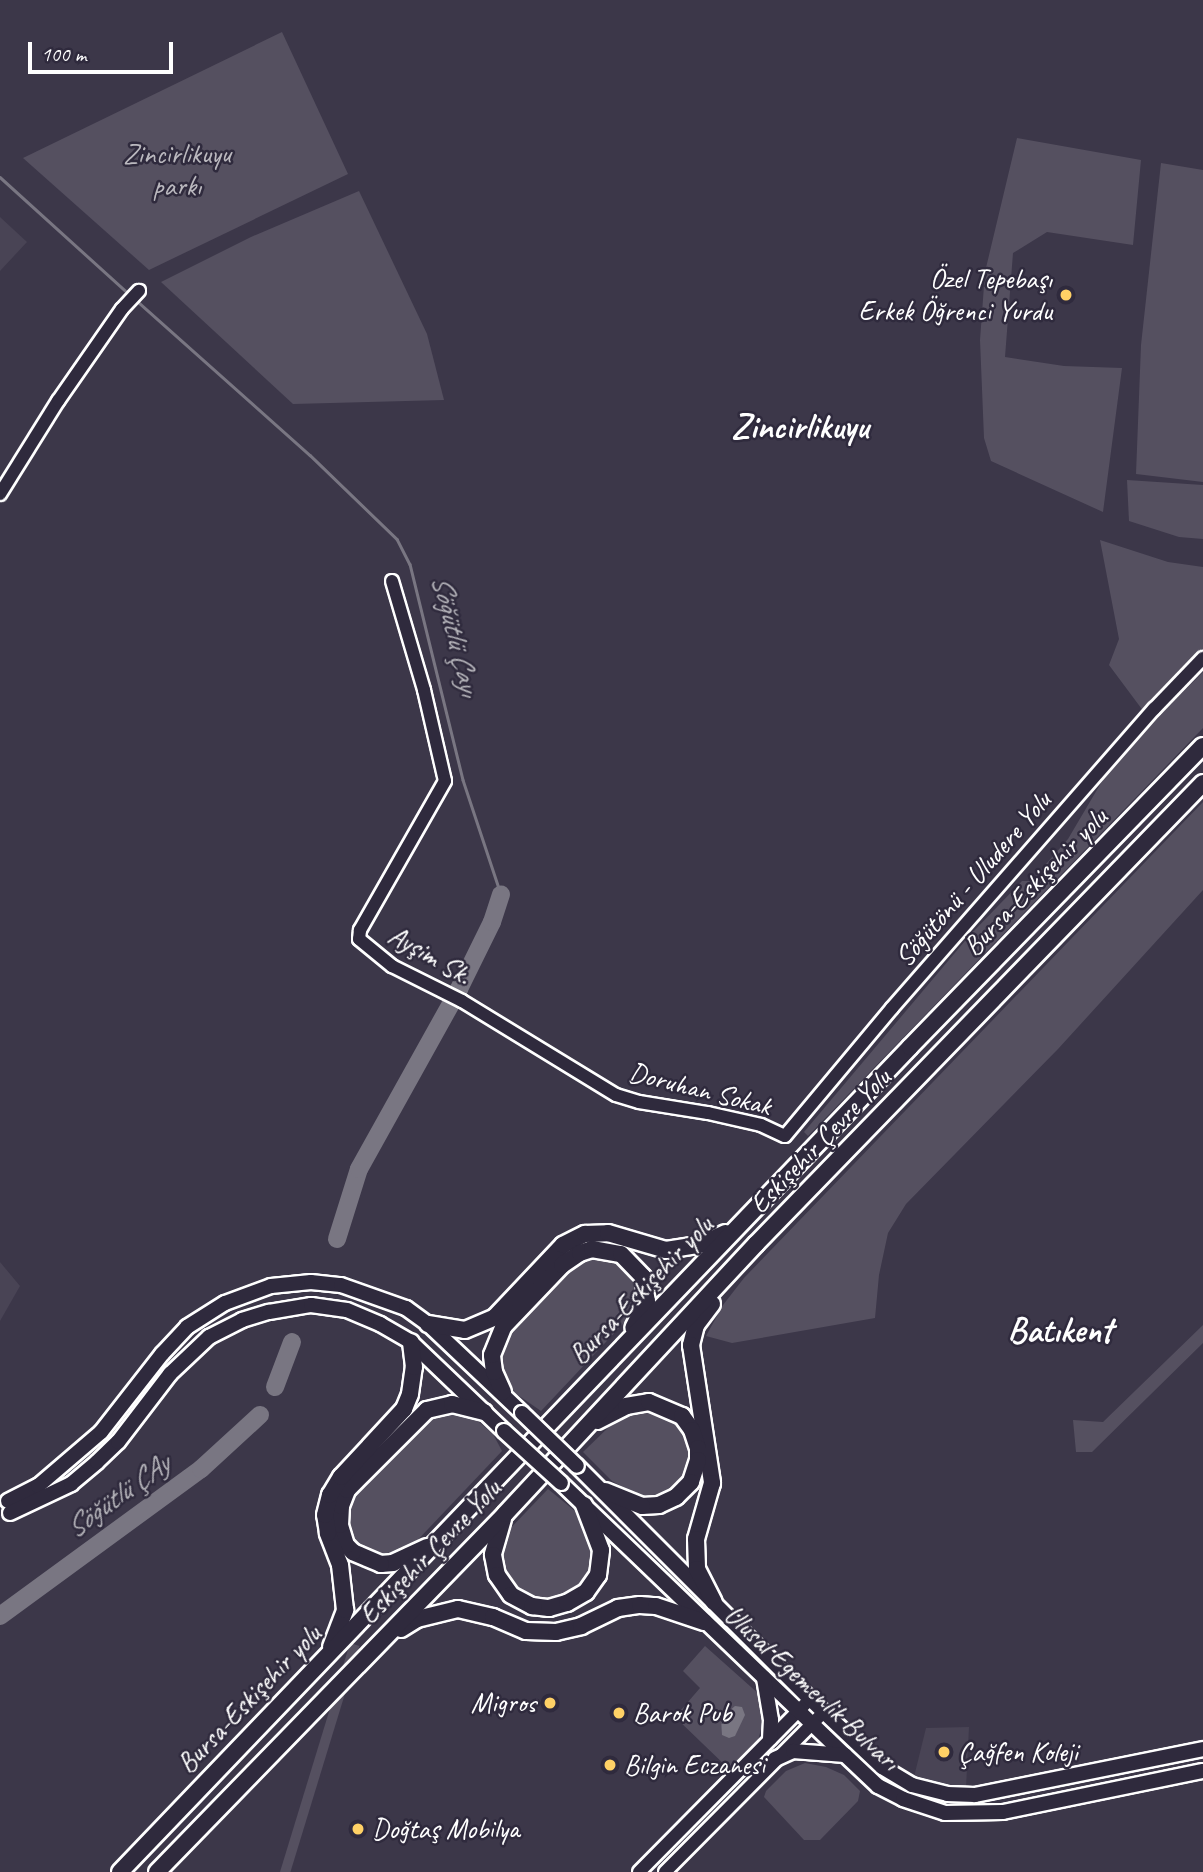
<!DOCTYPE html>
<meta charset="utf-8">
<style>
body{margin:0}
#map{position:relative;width:1203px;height:1872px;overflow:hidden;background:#3c3749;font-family:Caveat,sans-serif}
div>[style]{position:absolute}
.built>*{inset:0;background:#494455}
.green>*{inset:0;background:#555060;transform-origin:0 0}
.water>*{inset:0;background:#797682}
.stream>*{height:2.5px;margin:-1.25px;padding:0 1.25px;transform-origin:1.25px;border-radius:1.25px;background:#797682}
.river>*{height:18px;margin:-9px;padding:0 9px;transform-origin:9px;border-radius:9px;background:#797682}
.roads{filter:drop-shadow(2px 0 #fff) drop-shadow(-2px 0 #fff) drop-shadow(0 2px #fff) drop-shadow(0 -2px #fff)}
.secondary>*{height:12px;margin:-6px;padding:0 6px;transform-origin:6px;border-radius:6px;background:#2f2a3d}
.primary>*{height:14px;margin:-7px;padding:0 7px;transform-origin:7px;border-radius:7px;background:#2f2a3d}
.highway>*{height:16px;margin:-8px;padding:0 8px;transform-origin:8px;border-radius:8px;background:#2f2a3d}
.bridges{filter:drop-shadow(2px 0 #fff) drop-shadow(-2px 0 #fff) drop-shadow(0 2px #fff) drop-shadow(0 -2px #fff)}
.primary-bridge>*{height:14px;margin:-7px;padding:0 7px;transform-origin:7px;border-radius:7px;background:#2f2a3d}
.dots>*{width:19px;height:19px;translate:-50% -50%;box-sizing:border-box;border:4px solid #2f2a3d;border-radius:50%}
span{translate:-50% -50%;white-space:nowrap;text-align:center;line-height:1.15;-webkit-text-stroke:5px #2f2a3d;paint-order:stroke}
.park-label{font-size:28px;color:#bbb9bf}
.poi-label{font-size:28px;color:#fff}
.right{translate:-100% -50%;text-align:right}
.left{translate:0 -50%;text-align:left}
.street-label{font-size:28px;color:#fff}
.water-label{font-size:30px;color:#b5b4ba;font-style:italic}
.district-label{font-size:35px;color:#fff;font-weight:700}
.scale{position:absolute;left:28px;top:42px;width:145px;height:32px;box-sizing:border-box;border:4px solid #fff;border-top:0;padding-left:9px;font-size:21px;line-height:24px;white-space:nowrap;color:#fff;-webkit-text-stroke:5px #2f2a3d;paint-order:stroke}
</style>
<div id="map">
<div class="built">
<div style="clip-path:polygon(0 217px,27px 242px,0 271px)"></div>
<div style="clip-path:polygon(0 1262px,20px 1286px,0 1321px)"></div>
<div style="clip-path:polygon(969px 1727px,966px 1788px,914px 1777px,926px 1728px)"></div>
</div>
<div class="green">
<div style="clip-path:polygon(282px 32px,348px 174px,149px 270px,23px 158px)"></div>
<div style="clip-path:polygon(1017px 138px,1141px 160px,1133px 245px,1047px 232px,1013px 253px,1005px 357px,1064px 366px,1122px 368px,1103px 512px,991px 461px,984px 438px,980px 340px,985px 272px)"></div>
<div style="clip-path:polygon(1161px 163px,1203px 170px,1203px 482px,1136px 474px,1141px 345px)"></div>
<div style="clip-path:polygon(359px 191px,427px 334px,444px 400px,293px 404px,161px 282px,251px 237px)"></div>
<div style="clip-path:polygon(1127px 480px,1203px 485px,1203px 539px,1179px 537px,1129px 521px)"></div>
<div style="clip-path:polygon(1100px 540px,1168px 562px,1203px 567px,1203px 651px,1144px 712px,1109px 665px,1119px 639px)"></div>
<div style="clip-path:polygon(1203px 672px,1203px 728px,808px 1136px,804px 1132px,970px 935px,1022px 881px,1031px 881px,1068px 839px,1101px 783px,1163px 712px)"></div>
<div style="clip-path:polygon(1203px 802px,1203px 890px,1058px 1049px,906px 1204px,888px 1233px,879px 1275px,875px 1318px,732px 1343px,706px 1336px,723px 1305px,744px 1278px)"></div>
<div style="clip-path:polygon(585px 1258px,618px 1258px,636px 1278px,637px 1309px,541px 1411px,512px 1391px,499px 1366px,501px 1342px,508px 1331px,571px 1266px)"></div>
<div style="clip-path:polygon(1203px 1325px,1203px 1343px,1092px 1452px,1076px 1452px,1073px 1420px,1103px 1422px)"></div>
<div style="clip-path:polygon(638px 1409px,662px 1412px,682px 1426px,691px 1448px,685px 1475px,669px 1494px,647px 1500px,612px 1481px,583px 1452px,614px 1422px)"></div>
<div style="clip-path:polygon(446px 1411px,461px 1411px,472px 1416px,493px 1434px,502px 1451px,411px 1547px,393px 1557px,373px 1555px,357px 1545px,349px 1529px,346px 1511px,353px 1496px,422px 1422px)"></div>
<div style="clip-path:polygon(548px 1489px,575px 1511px,585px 1526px,595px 1550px,590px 1575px,582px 1588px,566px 1598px,545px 1602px,515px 1589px,502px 1573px,499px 1551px,505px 1534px)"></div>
<div style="left:350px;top:1643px;width:10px;height:318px;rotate:17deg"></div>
<div style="clip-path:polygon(705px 1646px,760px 1695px,763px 1721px,758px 1741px,730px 1770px,675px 1717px,700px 1688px,683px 1671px)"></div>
<div style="clip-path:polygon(805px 1763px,826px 1767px,844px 1775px,860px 1791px,858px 1801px,820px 1840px,804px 1840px,764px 1797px,766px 1791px,786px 1771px)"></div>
</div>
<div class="water">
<div style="clip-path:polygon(735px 1706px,742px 1707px,745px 1715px,735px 1736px,729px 1738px,722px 1735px,721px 1718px)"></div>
</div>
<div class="stream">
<div style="left:0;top:177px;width:174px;rotate:42.2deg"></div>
<div style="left:136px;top:300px;width:233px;rotate:41.7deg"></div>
<div style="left:310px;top:455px;width:121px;rotate:44deg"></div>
<div style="left:397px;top:539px;width:28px;rotate:63deg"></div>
<div style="left:410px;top:564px;width:222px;rotate:76.2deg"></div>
<div style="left:463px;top:780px;width:120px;rotate:71.6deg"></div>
</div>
<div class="river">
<div style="left:337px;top:1239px;width:73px;rotate:-72.6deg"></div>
<div style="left:359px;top:1169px;width:206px;rotate:-60.9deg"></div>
<div style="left:459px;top:989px;width:75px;rotate:-63.8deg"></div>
<div style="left:492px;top:922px;width:29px;rotate:-72deg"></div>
<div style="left:275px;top:1387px;width:48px;rotate:-69.3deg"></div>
<div style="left:0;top:1616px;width:249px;rotate:-36.2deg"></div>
<div style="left:201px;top:1469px;width:80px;rotate:-42.5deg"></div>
</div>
<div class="roads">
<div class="secondary">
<div style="left:0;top:494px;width:110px;rotate:-58.1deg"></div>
<div style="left:58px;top:401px;width:112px;rotate:-55.2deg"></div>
<div style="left:122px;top:309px;width:25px;rotate:-47deg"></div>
<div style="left:392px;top:581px;width:114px;rotate:73.6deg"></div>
<div style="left:424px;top:690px;width:93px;rotate:77deg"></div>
<div style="left:445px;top:781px;width:172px;rotate:119.7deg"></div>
<div style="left:360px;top:930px;width:9px;rotate:96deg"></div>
<div style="left:359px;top:939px;width:43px;rotate:39.3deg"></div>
<div style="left:392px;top:966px;width:78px;rotate:26.6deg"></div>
<div style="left:462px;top:1001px;width:180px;rotate:31.4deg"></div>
<div style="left:616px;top:1095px;width:24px;rotate:17deg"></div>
<div style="left:639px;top:1102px;width:70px;rotate:9.1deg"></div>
<div style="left:708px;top:1113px;width:54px;rotate:12.8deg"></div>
<div style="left:761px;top:1125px;width:26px;rotate:25deg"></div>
<div style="left:785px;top:1136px;width:167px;rotate:-50.1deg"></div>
<div style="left:892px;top:1008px;width:398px;rotate:-48.8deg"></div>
<div style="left:1154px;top:709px;width:71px;rotate:-46.1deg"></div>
<div style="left:639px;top:1872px;width:243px;rotate:-45.3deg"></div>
<div style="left:665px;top:1872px;width:226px;rotate:-45.2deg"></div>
</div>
<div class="primary">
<div style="left:577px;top:1466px;width:330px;rotate:45deg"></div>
<div style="left:810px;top:1699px;width:99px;rotate:43.4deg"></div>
<div style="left:882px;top:1767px;width:35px;rotate:31deg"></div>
<div style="left:912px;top:1785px;width:36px;rotate:14deg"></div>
<div style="left:947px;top:1794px;width:28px;rotate:2deg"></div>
<div style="left:975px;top:1795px;width:233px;rotate:-11.4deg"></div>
<div style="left:561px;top:1483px;width:393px;rotate:43.8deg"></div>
<div style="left:845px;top:1755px;width:45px;rotate:43.2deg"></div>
<div style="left:878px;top:1786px;width:28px;rotate:27deg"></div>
<div style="left:903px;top:1799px;width:44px;rotate:18.4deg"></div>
<div style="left:945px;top:1813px;width:58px;rotate:-1deg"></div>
<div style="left:1003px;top:1812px;width:204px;rotate:-11.6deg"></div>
<div style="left:8px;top:1501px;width:34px;rotate:-27deg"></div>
<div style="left:38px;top:1486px;width:83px;rotate:-40.6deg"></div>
<div style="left:101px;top:1432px;width:99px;rotate:-52deg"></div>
<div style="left:162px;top:1354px;width:37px;rotate:-47deg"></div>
<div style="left:187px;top:1327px;width:45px;rotate:-32.3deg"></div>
<div style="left:225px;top:1303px;width:49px;rotate:-20.3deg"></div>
<div style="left:271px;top:1286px;width:40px;rotate:-5.7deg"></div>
<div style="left:311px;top:1282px;width:30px;rotate:6deg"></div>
<div style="left:341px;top:1285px;width:69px;rotate:19.5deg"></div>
<div style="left:406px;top:1308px;width:27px;rotate:36deg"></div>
<div style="left:428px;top:1324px;width:129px;rotate:43.4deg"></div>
<div style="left:10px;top:1513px;width:68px;rotate:-25.4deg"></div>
<div style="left:71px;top:1484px;width:34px;rotate:-40deg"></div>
<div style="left:97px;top:1462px;width:29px;rotate:-44deg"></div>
<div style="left:118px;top:1442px;width:86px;rotate:-52.6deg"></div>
<div style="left:170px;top:1374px;width:54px;rotate:-43.5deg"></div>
<div style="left:209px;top:1337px;width:37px;rotate:-27deg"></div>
<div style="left:242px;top:1320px;width:28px;rotate:-17deg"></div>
<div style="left:269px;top:1312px;width:43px;rotate:-9.5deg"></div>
<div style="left:311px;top:1305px;width:36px;rotate:8deg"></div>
<div style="left:347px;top:1310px;width:36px;rotate:23deg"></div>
<div style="left:380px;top:1324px;width:36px;rotate:30deg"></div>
<div style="left:411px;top:1342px;width:129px;rotate:43.7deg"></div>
<div style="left:764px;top:1678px;width:43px;rotate:80.5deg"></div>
<div style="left:771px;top:1720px;width:18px;rotate:93deg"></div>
<div style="left:775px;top:1759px;width:20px;rotate:-24deg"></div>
<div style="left:793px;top:1751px;width:52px;rotate:4.4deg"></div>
</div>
<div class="highway">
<div style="left:712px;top:1304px;width:26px;rotate:127deg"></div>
<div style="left:696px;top:1325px;width:21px;rotate:104deg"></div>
<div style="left:691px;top:1345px;width:140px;rotate:81.3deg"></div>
<div style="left:712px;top:1483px;width:58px;rotate:105.9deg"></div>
<div style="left:696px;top:1539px;width:30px;rotate:88deg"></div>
<div style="left:697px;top:1569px;width:37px;rotate:63deg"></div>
<div style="left:428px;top:1324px;width:37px;rotate:9deg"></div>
<div style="left:465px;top:1330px;width:33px;rotate:-23deg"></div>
<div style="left:495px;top:1317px;width:99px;rotate:-46.6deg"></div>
<div style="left:563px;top:1245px;width:25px;rotate:-27deg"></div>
<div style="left:585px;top:1234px;width:23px;rotate:-2deg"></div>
<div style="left:608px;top:1233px;width:60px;rotate:16.3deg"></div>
<div style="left:666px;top:1250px;width:36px;rotate:-9deg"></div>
<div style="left:702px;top:1244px;width:26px;rotate:-25deg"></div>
<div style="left:503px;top:1392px;width:22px;rotate:-114deg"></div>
<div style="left:494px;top:1372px;width:17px;rotate:-97deg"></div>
<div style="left:492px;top:1355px;width:31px;rotate:-68deg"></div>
<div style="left:504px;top:1326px;width:84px;rotate:-46.4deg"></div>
<div style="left:562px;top:1265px;width:22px;rotate:-34deg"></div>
<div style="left:580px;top:1253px;width:13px;rotate:-18deg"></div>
<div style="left:592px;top:1249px;width:29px;rotate:10deg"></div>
<div style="left:621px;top:1254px;width:32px;rotate:46deg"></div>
<div style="left:643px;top:1277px;width:24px;rotate:81deg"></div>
<div style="left:647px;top:1301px;width:30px;rotate:117deg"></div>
<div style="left:597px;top:1421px;width:33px;rotate:-27deg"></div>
<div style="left:626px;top:1406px;width:23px;rotate:-10deg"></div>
<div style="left:649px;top:1402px;width:36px;rotate:23deg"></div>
<div style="left:682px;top:1416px;width:17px;rotate:54deg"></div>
<div style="left:692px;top:1430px;width:19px;rotate:72deg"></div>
<div style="left:698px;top:1448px;width:12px;rotate:90deg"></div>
<div style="left:698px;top:1460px;width:23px;rotate:108deg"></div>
<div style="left:691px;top:1482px;width:21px;rotate:135deg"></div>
<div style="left:676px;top:1497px;width:19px;rotate:155deg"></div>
<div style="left:659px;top:1505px;width:17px;rotate:177deg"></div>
<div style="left:642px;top:1506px;width:40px;rotate:-158deg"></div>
<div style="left:503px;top:1519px;width:37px;rotate:106deg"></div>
<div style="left:493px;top:1555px;width:20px;rotate:79deg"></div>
<div style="left:497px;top:1575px;width:24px;rotate:55deg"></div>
<div style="left:511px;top:1595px;width:24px;rotate:28deg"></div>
<div style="left:532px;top:1606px;width:17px;rotate:7deg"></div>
<div style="left:549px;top:1608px;width:19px;rotate:-16deg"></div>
<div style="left:567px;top:1603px;width:22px;rotate:-30deg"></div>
<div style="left:586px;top:1592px;width:21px;rotate:-55deg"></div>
<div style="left:598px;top:1575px;width:25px;rotate:-83deg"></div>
<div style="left:601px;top:1550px;width:48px;rotate:-110.7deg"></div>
<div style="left:427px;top:1547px;width:38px;rotate:155deg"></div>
<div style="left:393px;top:1563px;width:12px;rotate:175deg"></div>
<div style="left:381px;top:1564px;width:30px;rotate:-157deg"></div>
<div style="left:353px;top:1552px;width:10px;rotate:-135deg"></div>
<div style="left:346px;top:1545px;width:21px;rotate:-107deg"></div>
<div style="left:340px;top:1525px;width:19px;rotate:-87deg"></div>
<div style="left:341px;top:1506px;width:17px;rotate:-69deg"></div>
<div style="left:347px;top:1490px;width:113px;rotate:-45deg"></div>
<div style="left:427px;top:1410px;width:26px;rotate:-13deg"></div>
<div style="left:452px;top:1404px;width:33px;rotate:14deg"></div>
<div style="left:401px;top:1629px;width:19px;rotate:-32deg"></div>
<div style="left:417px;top:1619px;width:42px;rotate:-13.7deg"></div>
<div style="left:458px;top:1609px;width:36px;rotate:13deg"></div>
<div style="left:493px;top:1617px;width:36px;rotate:23deg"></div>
<div style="left:526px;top:1631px;width:30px;rotate:2deg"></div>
<div style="left:556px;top:1632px;width:26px;rotate:-13deg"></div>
<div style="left:581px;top:1626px;width:41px;rotate:-25.9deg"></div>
<div style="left:618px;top:1608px;width:22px;rotate:-8deg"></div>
<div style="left:640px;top:1605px;width:16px;rotate:4deg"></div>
<div style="left:656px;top:1606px;width:51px;rotate:18.4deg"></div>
<div style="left:331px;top:1647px;width:40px;rotate:-69deg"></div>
<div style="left:345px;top:1610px;width:45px;rotate:-96.3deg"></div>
<div style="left:340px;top:1565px;width:34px;rotate:-111deg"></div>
<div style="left:328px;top:1533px;width:18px;rotate:-99deg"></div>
<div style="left:325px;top:1515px;width:21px;rotate:-76deg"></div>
<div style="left:330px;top:1495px;width:21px;rotate:-59deg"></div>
<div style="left:341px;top:1477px;width:93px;rotate:-47.2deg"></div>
<div style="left:404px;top:1409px;width:16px;rotate:-68deg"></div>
<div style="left:410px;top:1394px;width:27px;rotate:-82deg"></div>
<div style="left:414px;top:1367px;width:25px;rotate:-97deg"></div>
<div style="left:120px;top:1872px;width:1142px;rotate:-46.24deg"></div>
<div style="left:910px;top:1047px;width:420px;rotate:-45.8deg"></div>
<div style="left:157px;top:1872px;width:499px;rotate:-45.8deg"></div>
<div style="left:505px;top:1514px;width:369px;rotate:-47.1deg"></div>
<div style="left:756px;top:1244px;width:642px;rotate:-45.88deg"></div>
</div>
</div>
<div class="bridges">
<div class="primary-bridge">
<div style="left:522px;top:1413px;width:76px;rotate:43.9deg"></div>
<div style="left:504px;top:1431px;width:77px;rotate:42.4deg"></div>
</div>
</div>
<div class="dots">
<div style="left:1066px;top:295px;background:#ffd166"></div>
<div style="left:550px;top:1703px;background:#ffd166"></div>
<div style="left:619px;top:1713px;background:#ffd166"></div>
<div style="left:944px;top:1752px;background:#ffd166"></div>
<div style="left:610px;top:1765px;background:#ffd166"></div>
<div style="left:358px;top:1829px;background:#ffd166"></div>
</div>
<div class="park-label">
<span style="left:177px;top:170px">Zincirlikuyu<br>parkı</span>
</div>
<div class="poi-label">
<span class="right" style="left:1052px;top:295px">Özel Tepebaşı<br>Erkek Öğrenci Yurdu</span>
<span class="right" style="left:536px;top:1703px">Migros</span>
<span class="left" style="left:633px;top:1713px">Barok Pub</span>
<span class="left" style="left:958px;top:1752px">Çağfen Koleji</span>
<span class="left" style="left:624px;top:1765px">Bilgin Eczanesi</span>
<span class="left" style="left:372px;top:1829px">Doğtaş Mobilya</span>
</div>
<div class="street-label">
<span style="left:973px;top:879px;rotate:-49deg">Söğütönü - Uludere Yolu</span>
<span style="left:1035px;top:882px;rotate:-46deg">Bursa-Eskişehir yolu</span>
<span style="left:430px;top:955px;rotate:30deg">Ayşim Sk.</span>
<span style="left:700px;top:1089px;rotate:14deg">Doruhan Sokak</span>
<span style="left:820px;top:1141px;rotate:-46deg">Eskişehir Çevre Yolu</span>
<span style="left:641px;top:1290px;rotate:-46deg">Bursa-Eskişehir yolu</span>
<span style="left:430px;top:1552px;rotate:-46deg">Eskişehir Çevre Yolu</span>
<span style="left:812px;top:1688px;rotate:43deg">Ulusal Egemenlik Bulvarı</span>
<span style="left:249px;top:1699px;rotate:-46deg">Bursa-Eskişehir yolu</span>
</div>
<div class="water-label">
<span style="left:456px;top:635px;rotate:76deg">Söğütlü Çayı</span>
<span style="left:117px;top:1496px;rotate:-36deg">Söğütlü ÇAy</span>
</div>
<div class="district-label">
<span style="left:800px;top:427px">Zincirlikuyu</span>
<span style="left:1060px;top:1331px">Batıkent</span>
</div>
<div class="scale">100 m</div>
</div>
